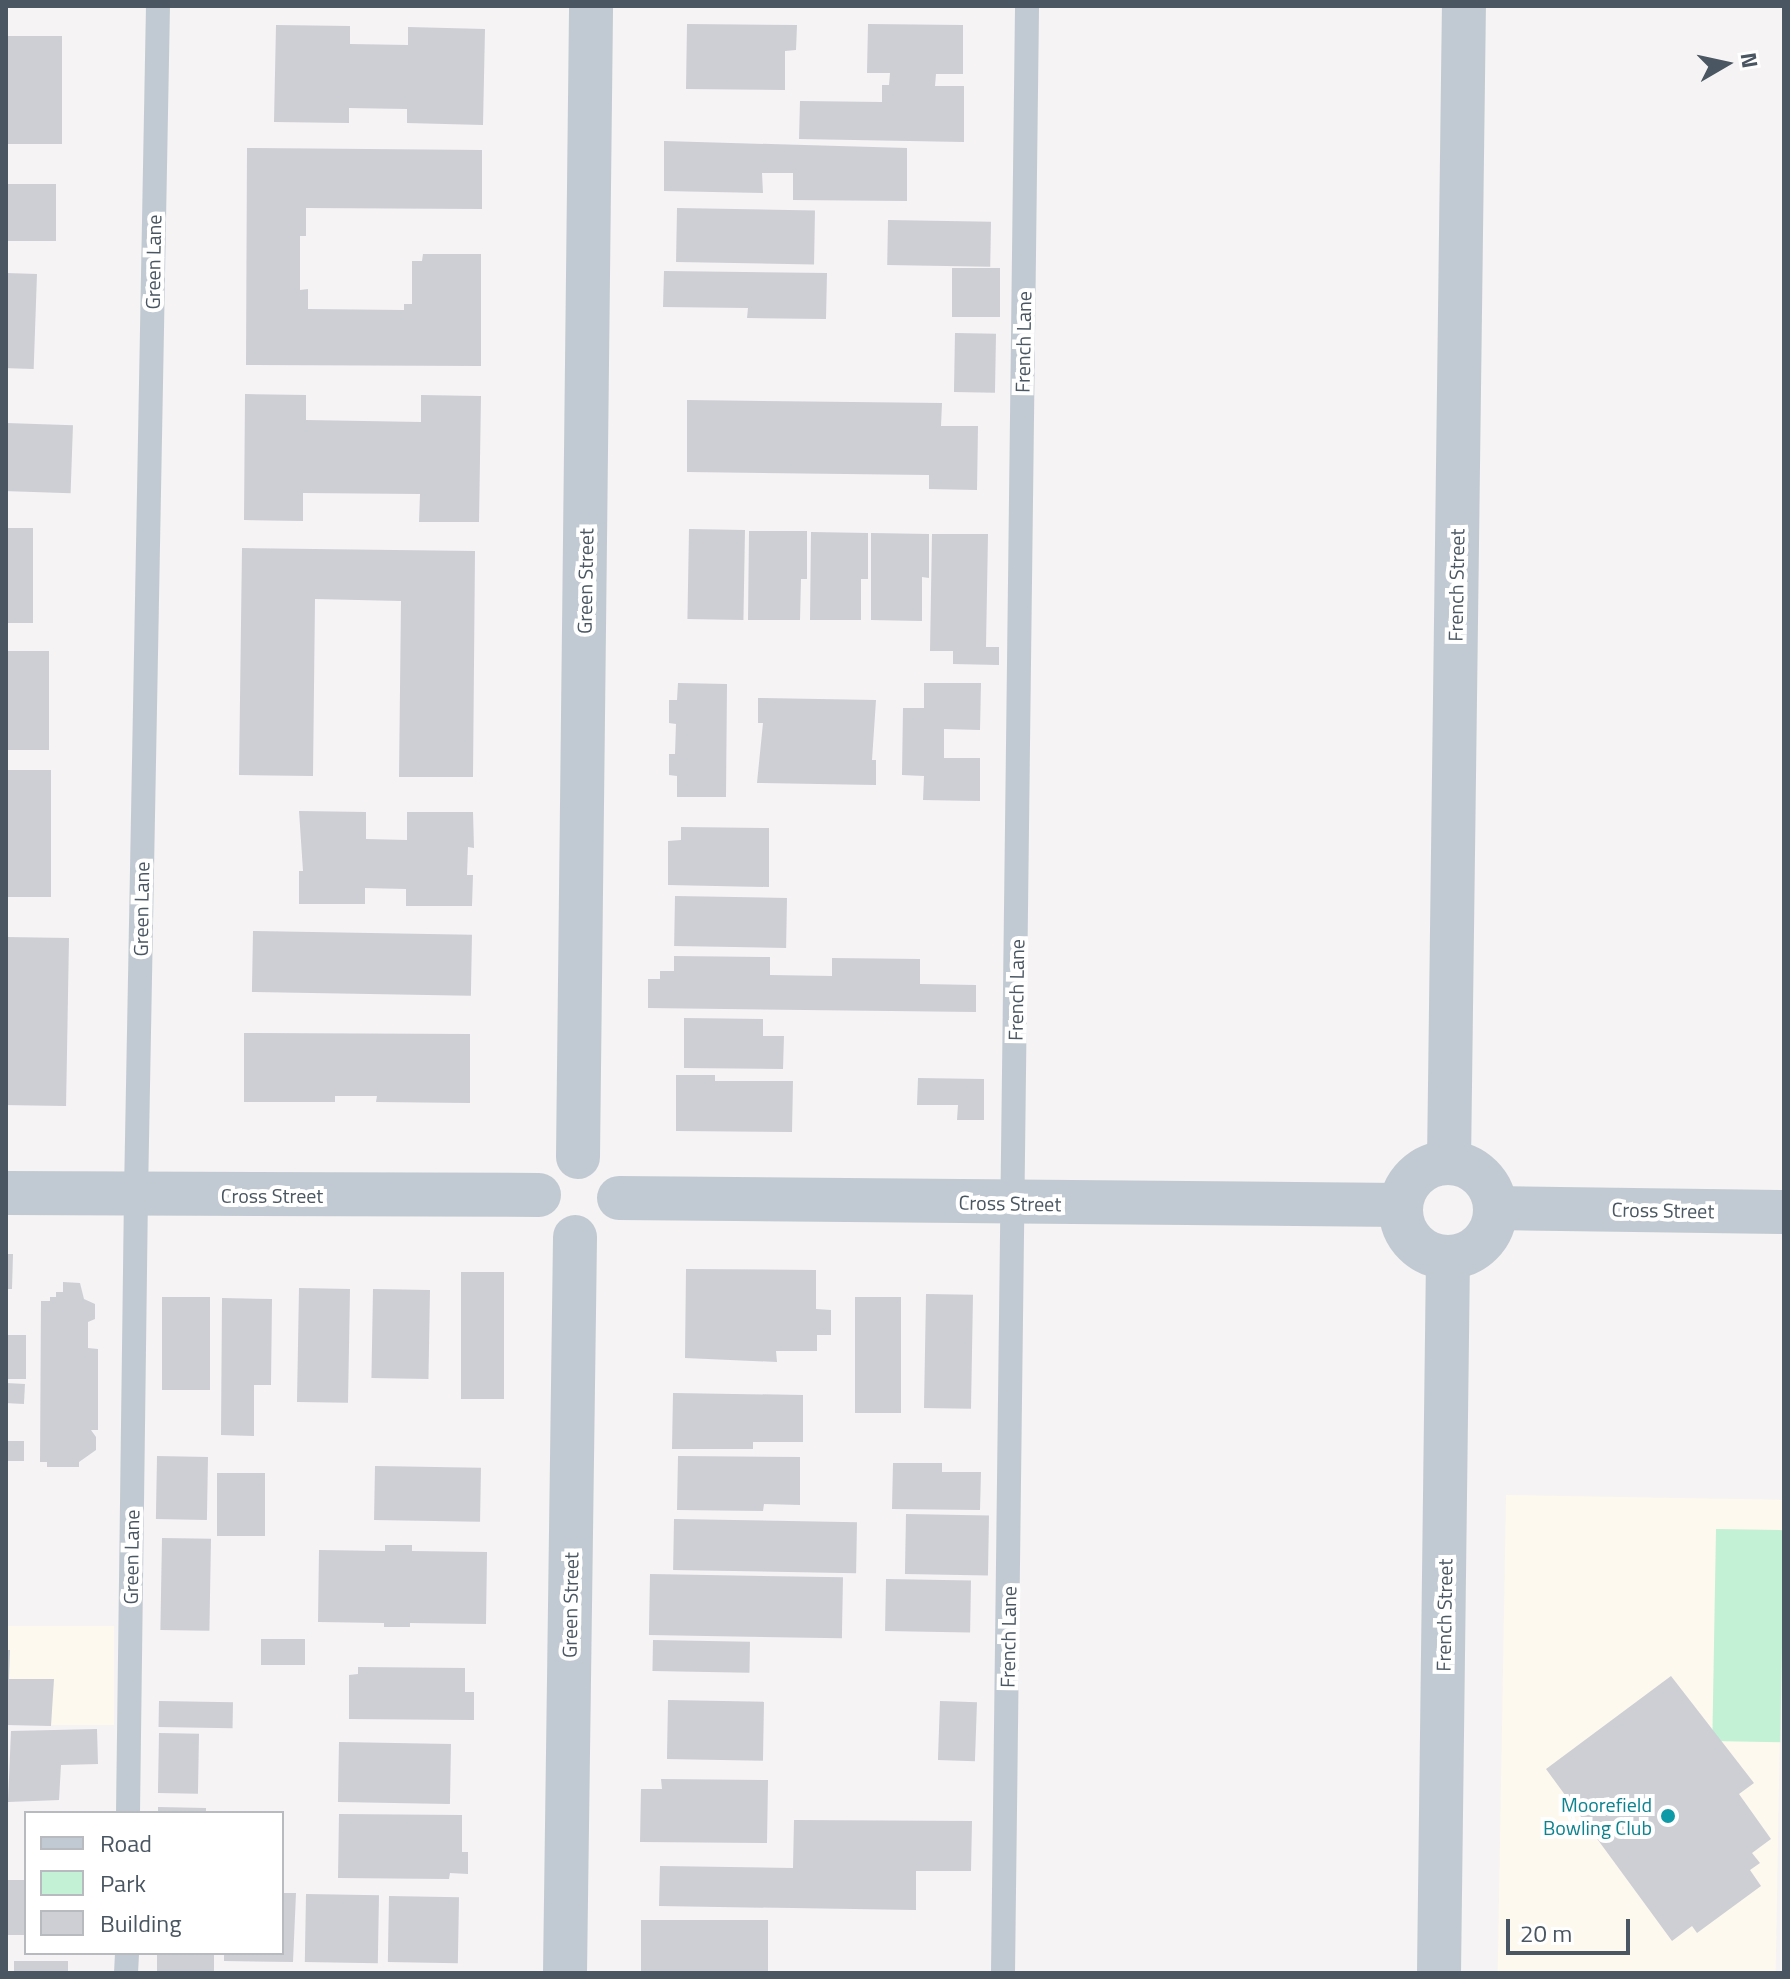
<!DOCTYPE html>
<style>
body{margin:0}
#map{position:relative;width:1790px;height:1979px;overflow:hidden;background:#f5f3f3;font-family:"Titillium Web",sans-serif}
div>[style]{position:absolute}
.commercial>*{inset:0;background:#fdf9ef;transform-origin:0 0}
.green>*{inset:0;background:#c3f1d5;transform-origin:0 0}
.building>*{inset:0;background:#cdcfd5;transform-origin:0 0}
.service>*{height:24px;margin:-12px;padding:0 12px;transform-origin:12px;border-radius:12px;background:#c1cad2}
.minor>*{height:44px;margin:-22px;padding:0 22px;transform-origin:22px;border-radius:22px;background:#c1cad2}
.minor>.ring{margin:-22px;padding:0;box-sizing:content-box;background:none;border:44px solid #c1cad2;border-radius:50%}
.dots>*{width:22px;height:22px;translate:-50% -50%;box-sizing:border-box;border:4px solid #fff;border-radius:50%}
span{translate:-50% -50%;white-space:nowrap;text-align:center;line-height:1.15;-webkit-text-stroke:8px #fff;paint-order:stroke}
.street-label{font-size:20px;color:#4a5661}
.culture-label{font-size:20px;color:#0d838f}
.right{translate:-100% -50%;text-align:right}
.frame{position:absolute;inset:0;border:8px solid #4a5661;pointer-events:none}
.legend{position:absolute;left:24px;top:1811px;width:260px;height:144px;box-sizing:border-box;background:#fff;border:2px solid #b7bbc0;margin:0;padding:10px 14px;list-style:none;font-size:24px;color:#4a5661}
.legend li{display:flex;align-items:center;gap:16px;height:40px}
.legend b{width:40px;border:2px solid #b7bbc0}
.north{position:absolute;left:1686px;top:24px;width:80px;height:80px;-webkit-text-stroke:6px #fff;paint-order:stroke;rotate:81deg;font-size:22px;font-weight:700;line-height:32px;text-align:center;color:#4a5661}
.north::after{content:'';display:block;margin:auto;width:28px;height:36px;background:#4a5661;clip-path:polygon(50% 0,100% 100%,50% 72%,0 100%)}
.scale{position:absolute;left:1506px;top:1919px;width:124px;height:36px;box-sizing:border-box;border:4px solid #4a5661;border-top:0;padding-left:10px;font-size:24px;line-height:28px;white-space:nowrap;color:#4a5661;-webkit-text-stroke:6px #fff;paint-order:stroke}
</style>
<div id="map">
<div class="commercial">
<div style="left:1506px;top:1495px;width:278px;height:478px;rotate:1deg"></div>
<div style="left:6px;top:1626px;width:108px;height:99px"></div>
</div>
<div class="green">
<div style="left:1716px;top:1529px;width:68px;height:212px;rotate:1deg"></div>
</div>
<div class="building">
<div style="clip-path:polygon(687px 24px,797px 25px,796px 50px,785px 51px,785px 90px,686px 89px)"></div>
<div style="clip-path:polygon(868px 24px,963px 25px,963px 74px,936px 74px,935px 86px,964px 86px,964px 142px,799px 139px,800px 101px,882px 102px,882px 85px,889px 85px,890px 73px,867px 73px)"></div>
<div style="clip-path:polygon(276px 25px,350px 26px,350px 44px,408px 45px,408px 27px,485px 29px,483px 125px,407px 123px,407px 109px,349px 108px,349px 123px,274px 122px)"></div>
<div style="left:6px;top:36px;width:56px;height:108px"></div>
<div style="clip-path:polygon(664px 141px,907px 148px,907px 201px,793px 200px,793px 173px,762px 173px,763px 193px,664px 191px)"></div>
<div style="clip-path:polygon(247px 148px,482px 150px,482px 209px,306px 208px,306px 236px,300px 236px,300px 290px,308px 289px,308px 309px,404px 310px,404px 304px,412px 304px,412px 261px,422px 261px,423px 254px,481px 254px,481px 366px,246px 365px)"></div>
<div style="left:6px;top:184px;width:50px;height:57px"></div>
<div style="left:677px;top:208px;width:138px;height:54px;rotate:1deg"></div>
<div style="left:888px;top:220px;width:103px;height:45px;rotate:1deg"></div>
<div style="left:952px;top:268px;width:48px;height:49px"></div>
<div style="clip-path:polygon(664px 271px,827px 273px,826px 319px,747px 318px,748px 308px,663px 307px)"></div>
<div style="left:6px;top:273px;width:31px;height:95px;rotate:2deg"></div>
<div style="left:955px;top:333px;width:41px;height:59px;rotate:1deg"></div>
<div style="clip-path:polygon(245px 394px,306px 395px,306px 420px,421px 422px,421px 395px,481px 396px,479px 522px,419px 522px,420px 494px,303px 493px,303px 521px,244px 520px)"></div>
<div style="clip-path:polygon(687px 400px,942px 403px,941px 426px,978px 426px,977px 490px,929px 489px,929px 475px,687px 472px)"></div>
<div style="left:6px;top:423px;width:67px;height:68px;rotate:2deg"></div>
<div style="left:6px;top:528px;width:27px;height:95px"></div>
<div style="left:689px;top:529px;width:56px;height:90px;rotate:1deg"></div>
<div style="clip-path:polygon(749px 531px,807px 531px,807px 579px,801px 579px,800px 620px,748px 620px)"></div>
<div style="clip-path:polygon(811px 532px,868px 533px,868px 579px,861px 579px,861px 620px,810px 620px)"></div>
<div style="clip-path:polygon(871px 533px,929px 534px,929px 578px,922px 577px,922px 621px,871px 620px)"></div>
<div style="clip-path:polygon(932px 534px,988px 534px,986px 647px,999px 647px,999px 665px,953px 664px,953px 651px,930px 651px)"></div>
<div style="clip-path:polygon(242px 548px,475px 551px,473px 777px,399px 777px,401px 601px,315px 599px,313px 776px,239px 775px)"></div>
<div style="left:6px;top:651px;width:43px;height:99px"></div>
<div style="clip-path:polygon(678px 683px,727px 684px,726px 797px,677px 797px,677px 776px,669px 775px,669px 754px,675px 754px,676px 724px,669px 723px,669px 700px,677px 700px)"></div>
<div style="clip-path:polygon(924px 683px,981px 683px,980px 730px,944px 729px,944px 758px,980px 758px,980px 801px,923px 800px,924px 776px,902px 775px,903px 708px,924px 708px)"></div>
<div style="clip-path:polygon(758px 698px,876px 700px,872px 760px,876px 760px,876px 785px,757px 783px,763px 723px,758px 723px)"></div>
<div style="left:6px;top:770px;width:45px;height:127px"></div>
<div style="clip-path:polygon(299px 811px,366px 812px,366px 839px,407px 840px,407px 812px,473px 812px,474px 848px,468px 847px,467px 875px,473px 875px,472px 906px,406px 906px,406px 889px,365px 888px,365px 904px,299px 904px,299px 871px,303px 871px)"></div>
<div style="clip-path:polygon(681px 827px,769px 828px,769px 887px,668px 885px,668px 841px,681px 840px)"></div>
<div style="left:675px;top:896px;width:112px;height:50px;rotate:1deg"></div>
<div style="left:253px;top:931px;width:219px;height:61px;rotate:1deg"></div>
<div style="left:6px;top:937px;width:63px;height:168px;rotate:1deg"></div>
<div style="clip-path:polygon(674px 956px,770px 957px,770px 975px,832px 976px,832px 958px,920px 959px,920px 984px,976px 985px,976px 1012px,648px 1008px,648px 979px,660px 979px,660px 971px,674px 971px)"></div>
<div style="clip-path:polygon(684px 1018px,763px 1019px,763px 1036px,784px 1036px,783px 1069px,684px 1068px)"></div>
<div style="clip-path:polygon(244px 1033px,470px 1034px,470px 1103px,376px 1102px,377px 1096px,335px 1096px,335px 1102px,244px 1102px)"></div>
<div style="clip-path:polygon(676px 1075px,715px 1075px,715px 1081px,793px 1081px,792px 1132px,676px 1131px)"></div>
<div style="clip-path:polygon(918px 1078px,984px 1079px,984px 1120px,957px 1120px,958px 1105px,917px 1105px)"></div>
<div style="clip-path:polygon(6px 1254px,13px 1254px,12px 1289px,6px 1289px)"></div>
<div style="clip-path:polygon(686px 1269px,816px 1270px,816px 1309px,831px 1310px,831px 1335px,817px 1335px,817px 1351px,776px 1351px,777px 1362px,685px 1358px)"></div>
<div style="left:461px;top:1272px;width:43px;height:127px"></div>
<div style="clip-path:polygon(63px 1282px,80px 1283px,84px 1299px,95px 1304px,95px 1319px,88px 1322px,88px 1348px,98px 1349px,98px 1430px,91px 1430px,96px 1437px,96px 1450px,79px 1462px,79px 1467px,47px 1467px,47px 1462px,40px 1462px,41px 1301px,50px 1301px,50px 1297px,56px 1297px,56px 1292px,63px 1292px)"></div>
<div style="left:299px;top:1288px;width:51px;height:114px;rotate:1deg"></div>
<div style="left:373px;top:1289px;width:57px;height:89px;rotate:1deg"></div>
<div style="left:926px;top:1294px;width:47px;height:114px;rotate:1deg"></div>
<div style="left:162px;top:1297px;width:48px;height:93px"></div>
<div style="left:855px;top:1297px;width:46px;height:116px"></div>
<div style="clip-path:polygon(222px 1298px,272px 1299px,271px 1385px,254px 1385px,254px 1436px,221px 1435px)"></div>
<div style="left:6px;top:1335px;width:20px;height:44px"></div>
<div style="left:6px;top:1383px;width:19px;height:20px;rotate:3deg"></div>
<div style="clip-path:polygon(673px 1393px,803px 1395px,803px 1442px,753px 1442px,753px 1449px,672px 1449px)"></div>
<div style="left:6px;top:1441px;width:18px;height:20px"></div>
<div style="left:157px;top:1456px;width:51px;height:63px;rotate:1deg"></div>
<div style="clip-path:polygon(678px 1456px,800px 1457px,800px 1505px,764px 1504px,763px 1511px,677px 1510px)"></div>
<div style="clip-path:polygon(893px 1463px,942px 1463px,942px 1472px,981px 1472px,980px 1510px,892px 1509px)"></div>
<div style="left:375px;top:1466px;width:106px;height:54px;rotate:1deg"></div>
<div style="left:217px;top:1473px;width:48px;height:63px"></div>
<div style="left:906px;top:1514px;width:83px;height:60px;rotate:1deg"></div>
<div style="left:674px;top:1519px;width:183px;height:51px;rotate:1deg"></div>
<div style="left:162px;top:1538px;width:49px;height:92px;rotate:1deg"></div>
<div style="clip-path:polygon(385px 1545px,412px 1545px,412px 1551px,487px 1552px,486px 1624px,410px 1623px,410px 1627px,384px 1627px,384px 1623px,318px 1622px,319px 1550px,385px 1551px)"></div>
<div style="left:650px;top:1574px;width:193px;height:61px;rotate:1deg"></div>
<div style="left:886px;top:1579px;width:85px;height:52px;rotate:1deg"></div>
<div style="left:261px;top:1639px;width:44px;height:26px"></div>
<div style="left:653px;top:1640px;width:97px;height:31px;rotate:1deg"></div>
<div style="clip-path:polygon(6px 1650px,10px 1650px,9px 1679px,54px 1679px,51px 1726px,6px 1725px)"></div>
<div style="clip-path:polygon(358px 1667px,465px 1668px,465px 1692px,474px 1692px,474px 1720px,349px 1719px,349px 1675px,358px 1674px)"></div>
<div style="clip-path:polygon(1671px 1676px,1754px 1783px,1739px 1794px,1771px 1839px,1752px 1853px,1760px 1863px,1750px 1870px,1761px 1886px,1697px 1933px,1692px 1926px,1672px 1941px,1546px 1769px)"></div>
<div style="left:668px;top:1700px;width:96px;height:59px;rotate:1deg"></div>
<div style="left:159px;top:1701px;width:74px;height:26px;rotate:1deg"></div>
<div style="left:940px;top:1701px;width:37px;height:59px;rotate:2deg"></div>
<div style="clip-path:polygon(97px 1729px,98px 1764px,61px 1765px,59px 1800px,8px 1802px,11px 1731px)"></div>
<div style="left:159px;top:1733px;width:40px;height:60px;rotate:1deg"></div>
<div style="left:339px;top:1742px;width:112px;height:60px;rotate:1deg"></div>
<div style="clip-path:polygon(661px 1779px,768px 1780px,767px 1843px,640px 1842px,641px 1789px,662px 1789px)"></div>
<div style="clip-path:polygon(158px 1807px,206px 1808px,206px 1813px,158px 1813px)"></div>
<div style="clip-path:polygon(339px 1814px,462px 1815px,462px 1852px,468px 1852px,468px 1874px,450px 1873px,449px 1879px,338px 1878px)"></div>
<div style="clip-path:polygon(794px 1820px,972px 1821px,971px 1871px,916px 1871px,916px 1910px,659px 1906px,660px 1866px,793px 1868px)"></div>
<div style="left:6px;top:1880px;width:20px;height:55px"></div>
<div style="clip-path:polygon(282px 1893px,296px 1893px,293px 1962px,224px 1961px,224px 1953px,282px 1953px)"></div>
<div style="left:306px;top:1894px;width:73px;height:68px;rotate:1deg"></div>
<div style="left:389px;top:1896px;width:70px;height:66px;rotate:1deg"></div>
<div style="left:641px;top:1920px;width:127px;height:53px"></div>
<div style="left:157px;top:1953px;width:57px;height:20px"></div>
<div style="left:68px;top:1961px;width:12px;height:54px;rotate:90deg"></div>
</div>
<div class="service">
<div style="left:128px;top:1813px;width:619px;rotate:-89.26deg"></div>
<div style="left:136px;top:1194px;width:1188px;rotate:-88.94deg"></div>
<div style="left:126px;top:1973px;width:20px;rotate:-87deg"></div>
<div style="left:1003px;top:1973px;width:1967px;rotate:-89.3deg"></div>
</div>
<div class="minor">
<div style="left:578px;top:1157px;width:1151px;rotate:-89.35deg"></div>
<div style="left:1449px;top:1163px;width:1157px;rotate:-89.26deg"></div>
<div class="ring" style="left:1401px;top:1163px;width:50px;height:50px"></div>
<div style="left:6px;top:1193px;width:533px;rotate:0.21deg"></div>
<div style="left:619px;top:1198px;width:782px;rotate:0.51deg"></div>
<div style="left:1495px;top:1208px;width:289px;rotate:0.8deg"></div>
<div style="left:565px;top:1973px;width:736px;rotate:-89.22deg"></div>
<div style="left:1439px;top:1973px;width:716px;rotate:-89.28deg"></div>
</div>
<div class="dots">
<div style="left:1668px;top:1816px;background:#0f9aa8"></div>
</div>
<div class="street-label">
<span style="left:153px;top:262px;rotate:-89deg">Green Lane</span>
<span style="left:1023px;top:342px;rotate:-89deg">French Lane</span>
<span style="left:585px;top:581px;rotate:-89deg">Green Street</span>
<span style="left:1456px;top:585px;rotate:-89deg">French Street</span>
<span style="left:141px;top:909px;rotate:-89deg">Green Lane</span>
<span style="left:1016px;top:990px;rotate:-89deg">French Lane</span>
<span style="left:272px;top:1195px">Cross Street</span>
<span style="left:1010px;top:1203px;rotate:1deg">Cross Street</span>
<span style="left:1663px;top:1210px;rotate:1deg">Cross Street</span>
<span style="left:131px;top:1557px;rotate:-89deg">Green Lane</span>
<span style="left:570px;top:1605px;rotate:-89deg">Green Street</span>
<span style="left:1444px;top:1615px;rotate:-89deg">French Street</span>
<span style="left:1008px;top:1637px;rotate:-89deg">French Lane</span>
</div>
<div class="culture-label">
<span class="right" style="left:1652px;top:1816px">Moorefield<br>Bowling Club</span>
</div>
<div class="frame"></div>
<ul class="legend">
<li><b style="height:10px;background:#c1cad2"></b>Road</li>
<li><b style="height:22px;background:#c3f1d5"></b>Park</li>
<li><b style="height:22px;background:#cdcfd5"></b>Building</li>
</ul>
<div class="north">N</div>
<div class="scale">20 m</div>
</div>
